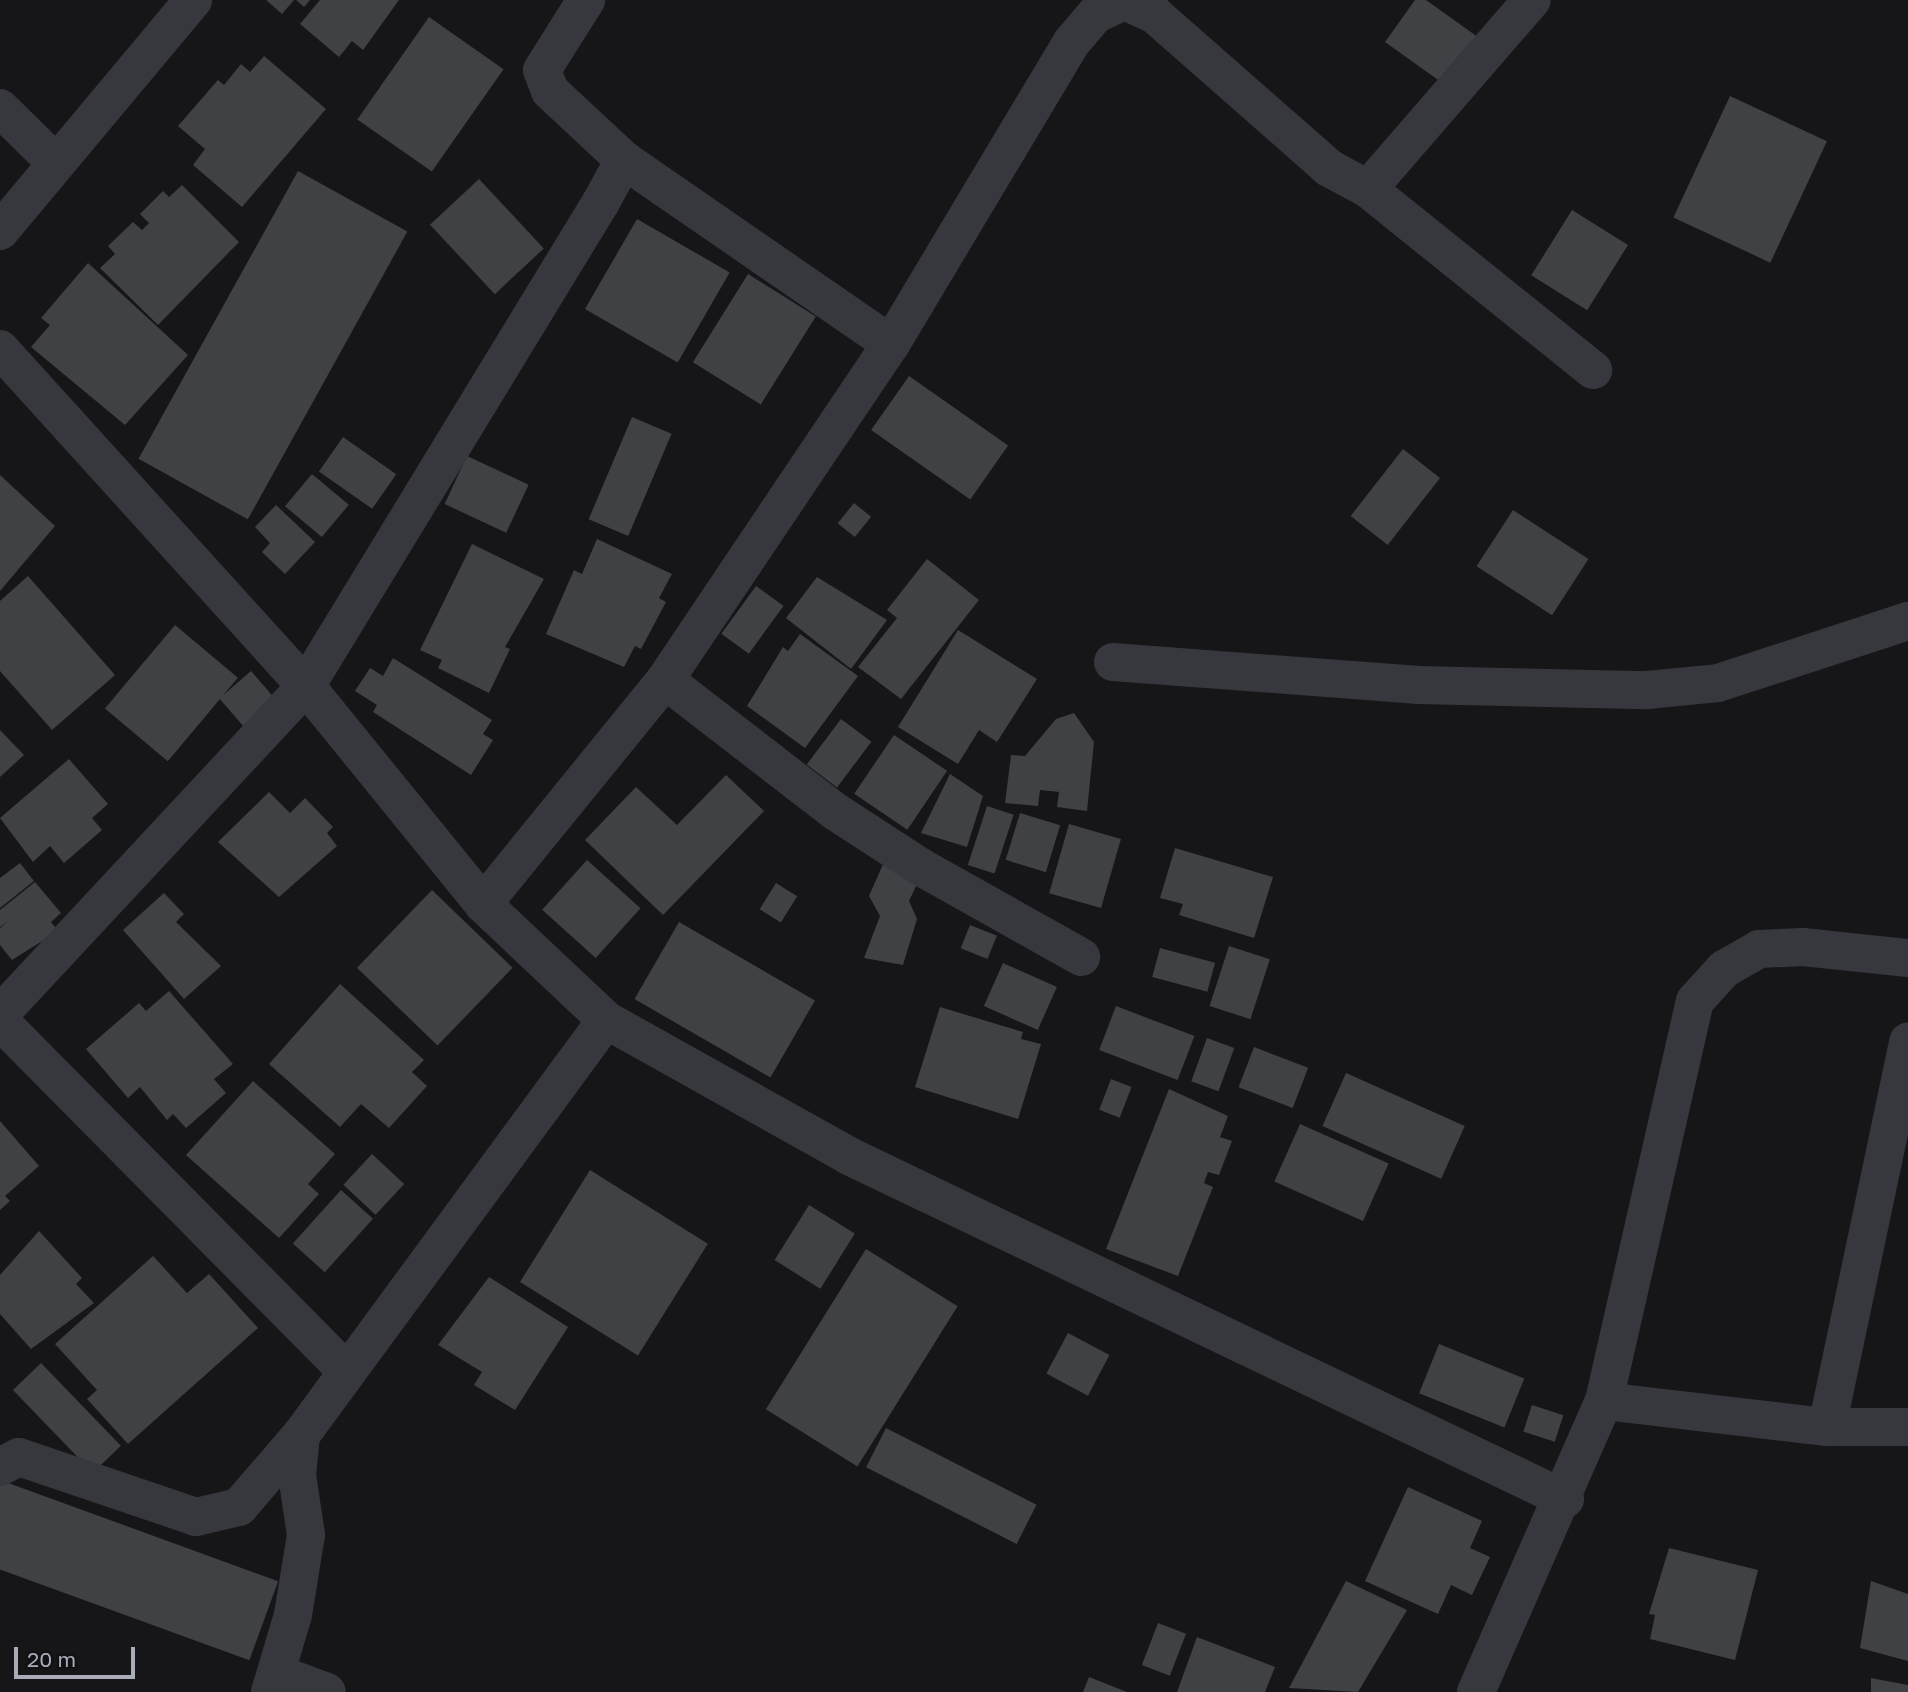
<!DOCTYPE html>
<style>
body{margin:0}
#map{position:relative;width:1908px;height:1692px;overflow:hidden;background:#161618;font-family:"Golos Text",sans-serif}
div>[style]{position:absolute}
.building>*{inset:0;background:#404145;transform-origin:0 0}
.minor>*{height:38px;margin:-19px;padding:0 19px;transform-origin:19px;border-radius:19px;background:#37383d}
span{translate:-50% -50%;white-space:nowrap;text-align:center;line-height:1.15;-webkit-text-stroke:6px #111113;paint-order:stroke}
.scale{position:absolute;left:14px;top:1647px;width:121px;height:32px;box-sizing:border-box;border:4px solid #a8adb8;border-top:0;padding-left:9px;font-size:21px;line-height:24px;white-space:nowrap;color:#a8adb8;-webkit-text-stroke:5px #111113;paint-order:stroke}
</style>
<div id="map">
<div class="building">
<div style="clip-path:polygon(266px 0,294px 0,282px 14px)"></div>
<div style="clip-path:polygon(296px 0,310px 0,304px 7px)"></div>
<div style="clip-path:polygon(320px 0,399px 0,363px 50px,352px 41px,339px 57px,300px 24px)"></div>
<div style="clip-path:polygon(1415px 0,1426px 0,1482px 40px,1448px 87px,1385px 42px)"></div>
<div style="left:429px;top:17px;width:91px;height:125px;rotate:35deg"></div>
<div style="clip-path:polygon(264px 56px,326px 109px,242px 207px,193px 165px,205px 149px,178px 126px,218px 80px,224px 85px,241px 64px,250px 72px)"></div>
<div style="left:1730px;top:96px;width:107px;height:134px;rotate:25deg"></div>
<div style="left:298px;top:171px;width:125px;height:329px;rotate:29deg"></div>
<div style="left:479px;top:179px;width:95px;height:67px;rotate:47deg"></div>
<div style="clip-path:polygon(182px 185px,239px 242px,158px 325px,100px 268px,115px 254px,108px 246px,133px 222px,142px 230px,149px 223px,140px 214px,163px 191px,169px 197px)"></div>
<div style="left:1572px;top:210px;width:66px;height:77px;rotate:32deg"></div>
<div style="left:637px;top:219px;width:107px;height:104px;rotate:30deg"></div>
<div style="clip-path:polygon(88px 263px,188px 355px,125px 425px,31px 347px,50px 325px,41px 318px)"></div>
<div style="left:748px;top:274px;width:80px;height:104px;rotate:32deg"></div>
<div style="left:909px;top:376px;width:121px;height:66px;rotate:35deg"></div>
<div style="left:632px;top:417px;width:43px;height:111px;rotate:23deg"></div>
<div style="left:343px;top:437px;width:65px;height:42px;rotate:35deg"></div>
<div style="left:1403px;top:449px;width:47px;height:85px;rotate:38deg"></div>
<div style="left:467px;top:456px;width:68px;height:53px;rotate:25deg"></div>
<div style="left:312px;top:474px;width:48px;height:42px;rotate:40deg"></div>
<div style="clip-path:polygon(0 475px,55px 526px,0 591px)"></div>
<div style="left:854px;top:503px;width:22px;height:26px;rotate:39deg"></div>
<div style="clip-path:polygon(276px 505px,315px 542px,285px 574px,262px 552px,270px 543px,255px 527px)"></div>
<div style="left:1513px;top:510px;width:90px;height:67px;rotate:33deg"></div>
<div style="clip-path:polygon(597px 539px,672px 574px,659px 598px,666px 602px,641px 649px,635px 646px,624px 667px,546px 634px,574px 570px,582px 574px)"></div>
<div style="clip-path:polygon(472px 544px,544px 579px,505px 647px,510px 649px,489px 693px,438px 668px,442px 660px,420px 650px)"></div>
<div style="clip-path:polygon(927px 559px,979px 600px,901px 699px,858px 667px,897px 618px,887px 610px)"></div>
<div style="clip-path:polygon(28px 576px,115px 675px,52px 730px,0 671px,0 601px)"></div>
<div style="clip-path:polygon(817px 577px,887px 620px,851px 669px,786px 618px)"></div>
<div style="left:756px;top:586px;width:34px;height:59px;rotate:36deg"></div>
<div style="left:175px;top:625px;width:82px;height:109px;rotate:40deg"></div>
<div style="clip-path:polygon(958px 630px,1037px 679px,997px 742px,979px 730px,958px 764px,898px 727px)"></div>
<div style="clip-path:polygon(800px 634px,858px 676px,805px 748px,747px 706px,783px 647px,788px 651px)"></div>
<div style="clip-path:polygon(393px 658px,492px 720px,483px 734px,493px 740px,471px 775px,373px 712px,377px 705px,355px 691px,370px 668px,383px 676px)"></div>
<div style="left:251px;top:671px;width:44px;height:42px;rotate:49deg"></div>
<div style="clip-path:polygon(1074px 713px,1094px 742px,1087px 811px,1057px 807px,1059px 792px,1040px 790px,1038px 806px,1005px 803px,1011px 755px,1025px 756px,1056px 719px)"></div>
<div style="left:841px;top:719px;width:38px;height:57px;rotate:37deg"></div>
<div style="clip-path:polygon(0 730px,24px 755px,0 777px)"></div>
<div style="left:894px;top:735px;width:64px;height:71px;rotate:34deg"></div>
<div style="clip-path:polygon(69px 759px,108px 804px,92px 818px,102px 830px,64px 863px,50px 846px,33px 862px,0 818px)"></div>
<div style="clip-path:polygon(950px 774px,983px 796px,967px 847px,921px 833px)"></div>
<div style="clip-path:polygon(726px 775px,764px 811px,663px 915px,585px 840px,636px 787px,677px 825px)"></div>
<div style="clip-path:polygon(269px 792px,290px 813px,305px 798px,333px 827px,327px 833px,337px 846px,279px 897px,218px 842px)"></div>
<div style="left:987px;top:806px;width:28px;height:62px;rotate:18deg"></div>
<div style="left:1020px;top:813px;width:42px;height:49px;rotate:17deg"></div>
<div style="left:1069px;top:824px;width:54px;height:72px;rotate:16deg"></div>
<div style="clip-path:polygon(1175px 848px,1273px 877px,1254px 938px,1179px 915px,1183px 904px,1160px 898px)"></div>
<div style="left:587px;top:860px;width:72px;height:67px;rotate:42deg"></div>
<div style="clip-path:polygon(884px 862px,918px 882px,909px 901px,917px 919px,903px 965px,864px 958px,880px 916px,869px 896px)"></div>
<div style="clip-path:polygon(20px 863px,34px 881px,0 908px,0 878px)"></div>
<div style="clip-path:polygon(35px 882px,61px 913px,51px 922px,58px 931px,12px 960px,0 945px,0 928px,8px 921px,0 927px,0 910px)"></div>
<div style="left:776px;top:883px;width:25px;height:31px;rotate:32deg"></div>
<div style="left:432px;top:890px;width:112px;height:108px;rotate:44deg"></div>
<div style="clip-path:polygon(164px 893px,184px 914px,176px 922px,221px 966px,184px 999px,123px 930px)"></div>
<div style="left:679px;top:922px;width:157px;height:89px;rotate:30deg"></div>
<div style="left:970px;top:925px;width:29px;height:25px;rotate:22deg"></div>
<div style="left:1229px;top:946px;width:43px;height:63px;rotate:18deg"></div>
<div style="left:1160px;top:948px;width:57px;height:30px;rotate:15deg"></div>
<div style="left:1003px;top:963px;width:59px;height:47px;rotate:24deg"></div>
<div style="clip-path:polygon(340px 984px,424px 1060px,412px 1072px,427px 1086px,389px 1128px,361px 1104px,340px 1127px,269px 1064px)"></div>
<div style="clip-path:polygon(169px 991px,233px 1064px,214px 1079px,226px 1093px,186px 1128px,173px 1114px,167px 1120px,140px 1087px,128px 1098px,86px 1049px,139px 1003px,146px 1011px)"></div>
<div style="left:1116px;top:1006px;width:84px;height:47px;rotate:21deg"></div>
<div style="clip-path:polygon(940px 1007px,1023px 1032px,1021px 1039px,1041px 1044px,1018px 1119px,915px 1087px)"></div>
<div style="left:1207px;top:1038px;width:29px;height:46px;rotate:20deg"></div>
<div style="left:1254px;top:1047px;width:58px;height:43px;rotate:21deg"></div>
<div style="left:1346px;top:1073px;width:130px;height:58px;rotate:24deg"></div>
<div style="left:1111px;top:1079px;width:22px;height:33px;rotate:21deg"></div>
<div style="clip-path:polygon(253px 1081px,335px 1154px,308px 1184px,319px 1194px,279px 1238px,186px 1155px)"></div>
<div style="clip-path:polygon(1169px 1089px,1228px 1116px,1220px 1137px,1232px 1141px,1219px 1175px,1208px 1172px,1204px 1183px,1213px 1187px,1178px 1276px,1106px 1249px)"></div>
<div style="clip-path:polygon(0 1121px,39px 1166px,5px 1196px,10px 1201px,0 1210px)"></div>
<div style="left:1300px;top:1124px;width:97px;height:63px;rotate:24deg"></div>
<div style="left:372px;top:1154px;width:44px;height:42px;rotate:43deg"></div>
<div style="left:590px;top:1170px;width:139px;height:132px;rotate:32deg"></div>
<div style="left:341px;top:1190px;width:43px;height:72px;rotate:42deg"></div>
<div style="left:809px;top:1205px;width:54px;height:65px;rotate:32deg"></div>
<div style="clip-path:polygon(39px 1231px,82px 1278px,76px 1284px,94px 1303px,31px 1349px,0 1314px,0 1275px)"></div>
<div style="left:866px;top:1249px;width:108px;height:189px;rotate:32deg"></div>
<div style="clip-path:polygon(153px 1256px,187px 1293px,209px 1274px,258px 1328px,128px 1444px,87px 1399px,97px 1390px,55px 1344px)"></div>
<div style="clip-path:polygon(489px 1277px,568px 1327px,515px 1410px,474px 1385px,482px 1372px,438px 1345px)"></div>
<div style="left:1068px;top:1333px;width:47px;height:46px;rotate:28deg"></div>
<div style="left:1439px;top:1344px;width:92px;height:53px;rotate:22deg"></div>
<div style="left:41px;top:1363px;width:115px;height:39px;rotate:46deg"></div>
<div style="left:1532px;top:1405px;width:33px;height:28px;rotate:18deg"></div>
<div style="left:886px;top:1428px;width:169px;height:44px;rotate:27deg"></div>
<div style="left:0;top:1480px;width:296px;height:84px;rotate:20deg"></div>
<div style="clip-path:polygon(1408px 1487px,1482px 1521px,1470px 1548px,1490px 1557px,1472px 1595px,1451px 1585px,1438px 1614px,1365px 1581px)"></div>
<div style="clip-path:polygon(1669px 1548px,1758px 1570px,1735px 1660px,1650px 1639px,1655px 1615px,1649px 1614px)"></div>
<div style="clip-path:polygon(1346px 1581px,1407px 1610px,1358px 1692px,1289px 1688px)"></div>
<div style="clip-path:polygon(1871px 1581px,1908px 1594px,1908px 1661px,1860px 1648px)"></div>
<div style="left:1158px;top:1623px;width:30px;height:45px;rotate:21deg"></div>
<div style="clip-path:polygon(1197px 1637px,1275px 1667px,1265px 1692px,1177px 1692px)"></div>
<div style="clip-path:polygon(1089px 1677px,1127px 1692px,1083px 1692px)"></div>
<div style="clip-path:polygon(1871px 1678px,1908px 1685px,1908px 1692px,1871px 1692px)"></div>
</div>
<div class="minor">
<div style="left:0;top:108px;width:77px;rotate:44.5deg"></div>
<div style="left:624px;top:160px;width:324px;rotate:34.6deg"></div>
<div style="left:1368px;top:189px;width:250px;rotate:-49.1deg"></div>
<div style="left:0;top:231px;width:301px;rotate:-50.1deg"></div>
<div style="left:0;top:349px;width:455px;rotate:47.8deg"></div>
<div style="left:306px;top:686px;width:281px;rotate:50.9deg"></div>
<div style="left:483px;top:904px;width:169px;rotate:43.3deg"></div>
<div style="left:606px;top:1020px;width:278px;rotate:29.2deg"></div>
<div style="left:849px;top:1156px;width:794px;rotate:25.6deg"></div>
<div style="left:1113px;top:662px;width:307px;rotate:4.3deg"></div>
<div style="left:1419px;top:685px;width:228px;rotate:1.3deg"></div>
<div style="left:1647px;top:690px;width:71px;rotate:-5.6deg"></div>
<div style="left:1718px;top:683px;width:200px;rotate:-18.1deg"></div>
<div style="left:665px;top:680px;width:216px;rotate:37.7deg"></div>
<div style="left:836px;top:812px;width:99px;rotate:33deg"></div>
<div style="left:919px;top:866px;width:186px;rotate:29.3deg"></div>
<div style="left:483px;top:904px;width:289px;rotate:-50.9deg"></div>
<div style="left:665px;top:680px;width:405px;rotate:-56.1deg"></div>
<div style="left:891px;top:344px;width:352px;rotate:-59.1deg"></div>
<div style="left:1072px;top:42px;width:35px;rotate:-50deg"></div>
<div style="left:1095px;top:15px;width:32px;rotate:-26deg"></div>
<div style="left:1124px;top:1px;width:34px;rotate:24deg"></div>
<div style="left:1155px;top:15px;width:232px;rotate:41.3deg"></div>
<div style="left:1329px;top:168px;width:44px;rotate:28.3deg"></div>
<div style="left:1368px;top:189px;width:289px;rotate:38.8deg"></div>
<div style="left:0;top:1014px;width:449px;rotate:-47deg"></div>
<div style="left:306px;top:686px;width:567px;rotate:-58.64deg"></div>
<div style="left:601px;top:202px;width:48px;rotate:-61.3deg"></div>
<div style="left:624px;top:160px;width:101px;rotate:-137deg"></div>
<div style="left:550px;top:91px;width:22px;rotate:-111deg"></div>
<div style="left:542px;top:70px;width:83px;rotate:-57.8deg"></div>
<div style="left:0;top:1021px;width:491px;rotate:45.3deg"></div>
<div style="left:1604px;top:1401px;width:225px;rotate:6.7deg"></div>
<div style="left:1827px;top:1427px;width:81px"></div>
<div style="left:1827px;top:1427px;width:394px;rotate:-78.1deg"></div>
<div style="left:0;top:1467px;width:21px;rotate:-28deg"></div>
<div style="left:19px;top:1457px;width:187px;rotate:18.7deg"></div>
<div style="left:196px;top:1517px;width:44px;rotate:-13.1deg"></div>
<div style="left:239px;top:1507px;width:95px;rotate:-49.3deg"></div>
<div style="left:301px;top:1435px;width:515px;rotate:-53.69deg"></div>
<div style="left:276px;top:1673px;width:54px;rotate:20.4deg"></div>
<div style="left:270px;top:1692px;width:80px;rotate:-73.4deg"></div>
<div style="left:293px;top:1615px;width:81px;rotate:-80.8deg"></div>
<div style="left:306px;top:1535px;width:61px;rotate:-98.5deg"></div>
<div style="left:297px;top:1475px;width:40px;rotate:-84.3deg"></div>
<div style="left:1476px;top:1692px;width:318px;rotate:-66.3deg"></div>
<div style="left:1604px;top:1401px;width:410px;rotate:-77.2deg"></div>
<div style="left:1695px;top:1001px;width:43px;rotate:-47.8deg"></div>
<div style="left:1724px;top:969px;width:40px;rotate:-29.7deg"></div>
<div style="left:1759px;top:949px;width:44px;rotate:-2.6deg"></div>
<div style="left:1803px;top:947px;width:106px;rotate:6deg"></div>
</div>
<div class="scale">20 m</div>
</div>
